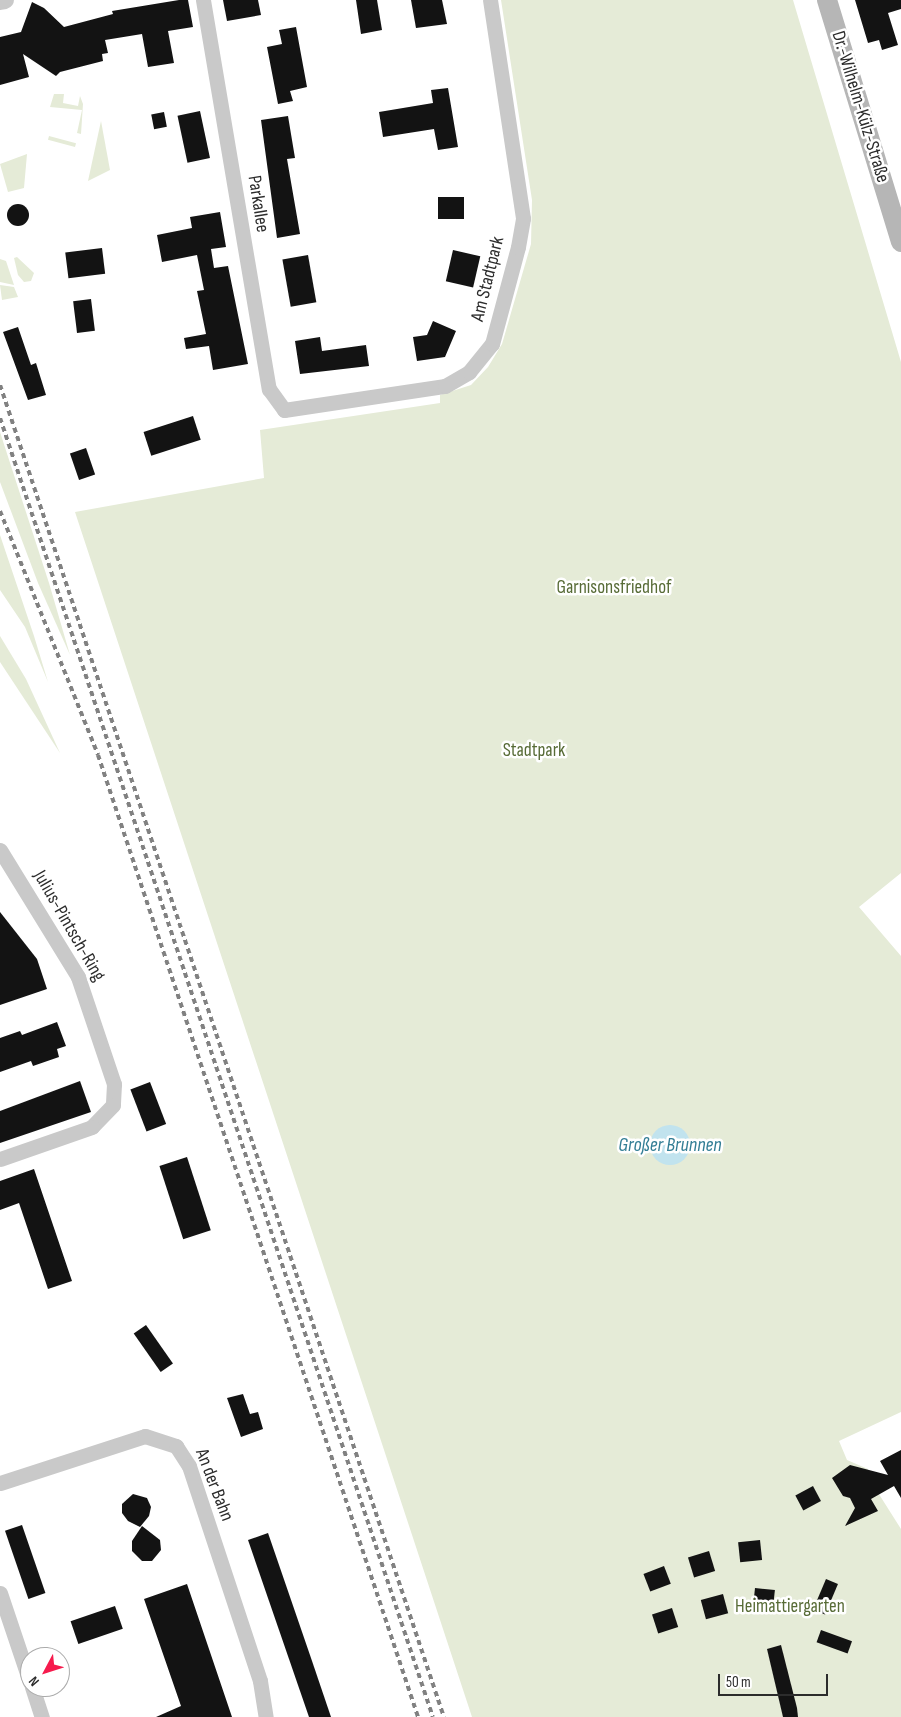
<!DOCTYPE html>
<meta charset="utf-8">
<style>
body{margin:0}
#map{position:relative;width:901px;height:1717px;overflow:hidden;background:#fff;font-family:"Sofia Sans Condensed",sans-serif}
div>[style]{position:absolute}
.green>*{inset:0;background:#e5ebd7;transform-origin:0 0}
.water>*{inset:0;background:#c1e3ee}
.round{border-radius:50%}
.building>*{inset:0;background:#131313;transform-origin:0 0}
.minor>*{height:15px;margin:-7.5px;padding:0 7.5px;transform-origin:7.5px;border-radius:7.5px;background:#c9c9c9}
.tertiary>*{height:18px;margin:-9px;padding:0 9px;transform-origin:9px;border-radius:9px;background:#c9c9c9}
.secondary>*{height:20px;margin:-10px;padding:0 10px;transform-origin:10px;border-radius:10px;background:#b6b6b6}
.rail>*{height:4px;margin-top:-2px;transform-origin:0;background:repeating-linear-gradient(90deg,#818181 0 5px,transparent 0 9px)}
span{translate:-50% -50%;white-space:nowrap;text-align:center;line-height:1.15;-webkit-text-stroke:5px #fff;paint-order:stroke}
.street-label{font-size:19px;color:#2c2c2c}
.park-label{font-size:19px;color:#576b36}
.water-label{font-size:20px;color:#337e95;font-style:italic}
.north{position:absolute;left:20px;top:1647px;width:50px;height:50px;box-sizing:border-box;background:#fff;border:1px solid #ababab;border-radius:50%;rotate:230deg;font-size:14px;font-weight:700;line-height:20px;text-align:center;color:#2c2c2c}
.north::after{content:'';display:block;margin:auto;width:18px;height:22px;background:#f61b4d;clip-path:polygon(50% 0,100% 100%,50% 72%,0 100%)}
.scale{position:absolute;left:718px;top:1674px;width:110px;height:22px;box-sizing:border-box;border:2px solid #2c2c2c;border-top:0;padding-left:6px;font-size:15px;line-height:18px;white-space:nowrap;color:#2c2c2c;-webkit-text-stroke:4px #fff;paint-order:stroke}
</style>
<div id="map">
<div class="green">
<div style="clip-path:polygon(501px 0,793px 0,901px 362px,901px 873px,859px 907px,901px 956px,901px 1412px,839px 1441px,847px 1460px,868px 1469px,870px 1480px,901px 1529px,901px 1717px,472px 1717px,75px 512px,264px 478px,260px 430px,440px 403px,440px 395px,471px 385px,488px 367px,502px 344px,531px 244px,532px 200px)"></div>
<div style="clip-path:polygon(54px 94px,64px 94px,63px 103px,78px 106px,80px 96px,83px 104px,81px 134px,77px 133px,82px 110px,50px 107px)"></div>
<div style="clip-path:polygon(101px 121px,110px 170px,88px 181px)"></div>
<div style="left:49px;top:136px;width:28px;height:4px;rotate:15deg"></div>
<div style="clip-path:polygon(27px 154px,24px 188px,8px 192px,0 164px)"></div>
<div style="clip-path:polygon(17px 257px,34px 273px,31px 281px,24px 282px,18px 275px,14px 258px)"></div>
<div style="clip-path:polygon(0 259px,6px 261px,14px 285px,0 282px)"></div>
<div style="clip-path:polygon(0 285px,14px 287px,18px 297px,2px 300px)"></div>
<div style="clip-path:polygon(0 432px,49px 583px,70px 655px,38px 583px,0 482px)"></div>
<div style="clip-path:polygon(0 535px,34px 636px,48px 682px,25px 627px,0 590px)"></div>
<div style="clip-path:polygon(0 636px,26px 679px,60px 753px,0 662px)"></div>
</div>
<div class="water">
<div class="round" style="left:650px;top:1125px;width:40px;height:40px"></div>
</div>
<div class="building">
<div style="clip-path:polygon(179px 0,188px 0,193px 27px,168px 31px,174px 63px,148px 67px,142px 34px,105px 40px,108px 53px,102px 54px,103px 61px,60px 72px,56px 76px,23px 54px,29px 77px,0 85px,0 37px,21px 32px,32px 2px,44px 8px,64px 27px,113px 14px,112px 11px)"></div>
<div style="clip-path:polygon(223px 0,258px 0,261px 15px,227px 21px)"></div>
<div style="clip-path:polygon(356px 0,377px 0,382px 30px,361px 34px)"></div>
<div style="clip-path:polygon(411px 0,442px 0,447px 24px,416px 28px)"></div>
<div style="clip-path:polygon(855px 0,901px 0,901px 9px,888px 13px,898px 45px,882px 50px,879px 40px,868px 43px)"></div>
<div style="clip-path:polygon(296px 27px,307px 87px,290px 91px,293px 101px,278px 104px,267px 47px,282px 44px,279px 30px)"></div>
<div style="clip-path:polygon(448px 88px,458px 147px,438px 150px,434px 129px,383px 137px,379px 112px,433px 103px,431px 90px)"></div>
<div style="left:200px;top:111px;width:48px;height:23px;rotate:78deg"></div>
<div style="left:164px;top:112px;width:15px;height:13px;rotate:79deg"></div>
<div style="clip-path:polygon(288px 116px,295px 158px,287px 159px,300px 234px,277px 238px,261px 120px)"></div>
<div style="left:438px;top:197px;width:26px;height:22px"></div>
<div class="round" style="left:7px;top:204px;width:22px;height:22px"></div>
<div style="clip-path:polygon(220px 212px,226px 247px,211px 249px,214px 268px,228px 266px,248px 364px,213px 370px,209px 346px,186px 349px,184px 338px,206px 334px,197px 291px,204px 290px,197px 255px,162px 262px,157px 235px,192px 228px,190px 217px)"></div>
<div style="left:102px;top:248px;width:26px;height:37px;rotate:83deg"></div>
<div style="left:453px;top:250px;width:28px;height:32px;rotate:13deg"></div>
<div style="left:308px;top:255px;width:48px;height:26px;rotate:80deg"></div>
<div style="left:91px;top:299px;width:32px;height:18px;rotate:83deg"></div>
<div style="clip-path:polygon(433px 321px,456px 331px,445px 357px,417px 361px,413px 337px,427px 335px)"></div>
<div style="clip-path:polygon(18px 327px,31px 365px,36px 363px,46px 395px,28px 400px,3px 332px)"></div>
<div style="clip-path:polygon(320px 337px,322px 351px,366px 345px,369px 366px,300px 374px,295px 341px)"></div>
<div style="left:193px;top:416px;width:25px;height:52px;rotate:72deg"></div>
<div style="left:86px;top:448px;width:28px;height:17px;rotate:71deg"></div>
<div style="clip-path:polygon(0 912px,37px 959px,47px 989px,0 1005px)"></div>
<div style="clip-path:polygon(57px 1022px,66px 1046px,57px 1049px,59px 1057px,33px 1066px,31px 1061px,0 1072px,0 1038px,20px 1031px,22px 1035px)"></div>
<div style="clip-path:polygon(80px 1081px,91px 1112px,0 1143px,0 1111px)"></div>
<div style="left:150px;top:1082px;width:45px;height:21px;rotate:69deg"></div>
<div style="left:187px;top:1157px;width:77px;height:29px;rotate:72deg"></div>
<div style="clip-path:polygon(34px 1169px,72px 1281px,48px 1289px,19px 1203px,0 1210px,0 1181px)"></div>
<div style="left:146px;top:1325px;width:47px;height:15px;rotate:55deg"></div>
<div style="clip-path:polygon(243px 1394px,250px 1414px,258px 1412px,263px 1429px,241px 1437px,227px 1398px)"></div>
<div style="clip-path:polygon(901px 1450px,901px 1498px,894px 1486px,871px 1499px,878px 1511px,845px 1526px,855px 1508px,850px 1498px,843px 1496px,832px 1478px,850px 1465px,888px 1475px,880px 1461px)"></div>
<div style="left:813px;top:1486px;width:17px;height:20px;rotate:62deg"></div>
<div style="clip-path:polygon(133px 1494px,147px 1498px,151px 1507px,149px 1516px,140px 1527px,128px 1521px,122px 1513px,122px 1504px)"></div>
<div style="left:22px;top:1525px;width:72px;height:18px;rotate:71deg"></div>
<div style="clip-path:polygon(142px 1526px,160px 1540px,161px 1550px,152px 1561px,142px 1561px,132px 1551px,132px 1541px)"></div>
<div style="clip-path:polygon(268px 1533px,311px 1658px,331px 1717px,309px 1717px,248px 1540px)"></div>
<div style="left:760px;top:1540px;width:20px;height:22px;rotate:84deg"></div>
<div style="left:709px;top:1551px;width:21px;height:22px;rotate:73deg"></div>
<div style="left:664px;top:1566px;width:19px;height:22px;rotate:69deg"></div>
<div style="left:826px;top:1579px;width:13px;height:33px;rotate:23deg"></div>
<div style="clip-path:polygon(187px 1584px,232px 1717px,156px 1717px,181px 1706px,144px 1599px)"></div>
<div style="left:755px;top:1588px;width:20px;height:23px;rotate:6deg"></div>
<div style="left:723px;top:1594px;width:20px;height:23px;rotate:75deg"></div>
<div style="left:115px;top:1606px;width:24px;height:47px;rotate:71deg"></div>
<div style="left:672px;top:1608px;width:20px;height:21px;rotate:72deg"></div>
<div style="left:821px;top:1630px;width:33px;height:13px;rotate:20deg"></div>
<div style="clip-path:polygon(781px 1645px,797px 1708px,798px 1717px,783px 1717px,767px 1649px)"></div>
</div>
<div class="minor">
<div style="left:203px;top:0;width:395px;rotate:80.4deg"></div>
<div style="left:269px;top:389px;width:26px;rotate:54deg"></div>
<div style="left:284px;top:410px;width:163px;rotate:-8.5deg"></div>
<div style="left:445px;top:386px;width:28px;rotate:-30deg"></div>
<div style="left:469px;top:372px;width:36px;rotate:-51deg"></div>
<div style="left:492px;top:344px;width:100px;rotate:-75deg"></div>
<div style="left:518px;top:247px;width:29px;rotate:-80deg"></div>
<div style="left:523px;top:218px;width:220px;rotate:-98.6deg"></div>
<div style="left:0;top:850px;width:149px;rotate:58.4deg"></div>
<div style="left:78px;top:977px;width:113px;rotate:71.4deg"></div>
<div style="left:114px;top:1084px;width:21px;rotate:93deg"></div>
<div style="left:113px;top:1105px;width:30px;rotate:134deg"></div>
<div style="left:92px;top:1127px;width:97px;rotate:160.8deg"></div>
<div style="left:0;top:1483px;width:152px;rotate:-18deg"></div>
<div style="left:145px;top:1436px;width:33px;rotate:18deg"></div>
<div style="left:176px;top:1446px;width:24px;rotate:57deg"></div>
<div style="left:189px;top:1466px;width:226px;rotate:71.7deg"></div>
<div style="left:260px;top:1681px;width:36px;rotate:81deg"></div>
<div style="left:0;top:1593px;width:94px;rotate:71.4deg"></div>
<div style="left:32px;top:1687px;width:32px;rotate:72deg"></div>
</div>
<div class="tertiary">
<div style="left:0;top:1px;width:5px;rotate:-11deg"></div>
</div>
<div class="secondary">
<div style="left:827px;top:0;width:253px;rotate:73deg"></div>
</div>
<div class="rail">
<div style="left:0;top:385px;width:1404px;rotate:71.57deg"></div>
<div style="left:0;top:418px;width:1369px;rotate:71.57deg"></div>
<div style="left:0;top:511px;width:263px;rotate:68.1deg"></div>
<div style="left:98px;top:755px;width:1014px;rotate:71.6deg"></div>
</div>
<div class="street-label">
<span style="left:860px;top:107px;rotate:73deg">Dr.-Wilhelm-Külz-Straße</span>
<span style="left:258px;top:204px;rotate:81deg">Parkallee</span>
<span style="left:488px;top:279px;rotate:-76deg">Am Stadtpark</span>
<span style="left:69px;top:926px;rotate:60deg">Julius-Pintsch-Ring</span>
<span style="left:214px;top:1485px;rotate:69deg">An der Bahn</span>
</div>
<div class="park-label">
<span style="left:614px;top:588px">Garnisonsfriedhof</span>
<span style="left:534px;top:751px">Stadtpark</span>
<span style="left:790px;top:1607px">Heimattiergarten</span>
</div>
<div class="water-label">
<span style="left:670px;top:1145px">Großer Brunnen</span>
</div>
<div class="north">N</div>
<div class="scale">50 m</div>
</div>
